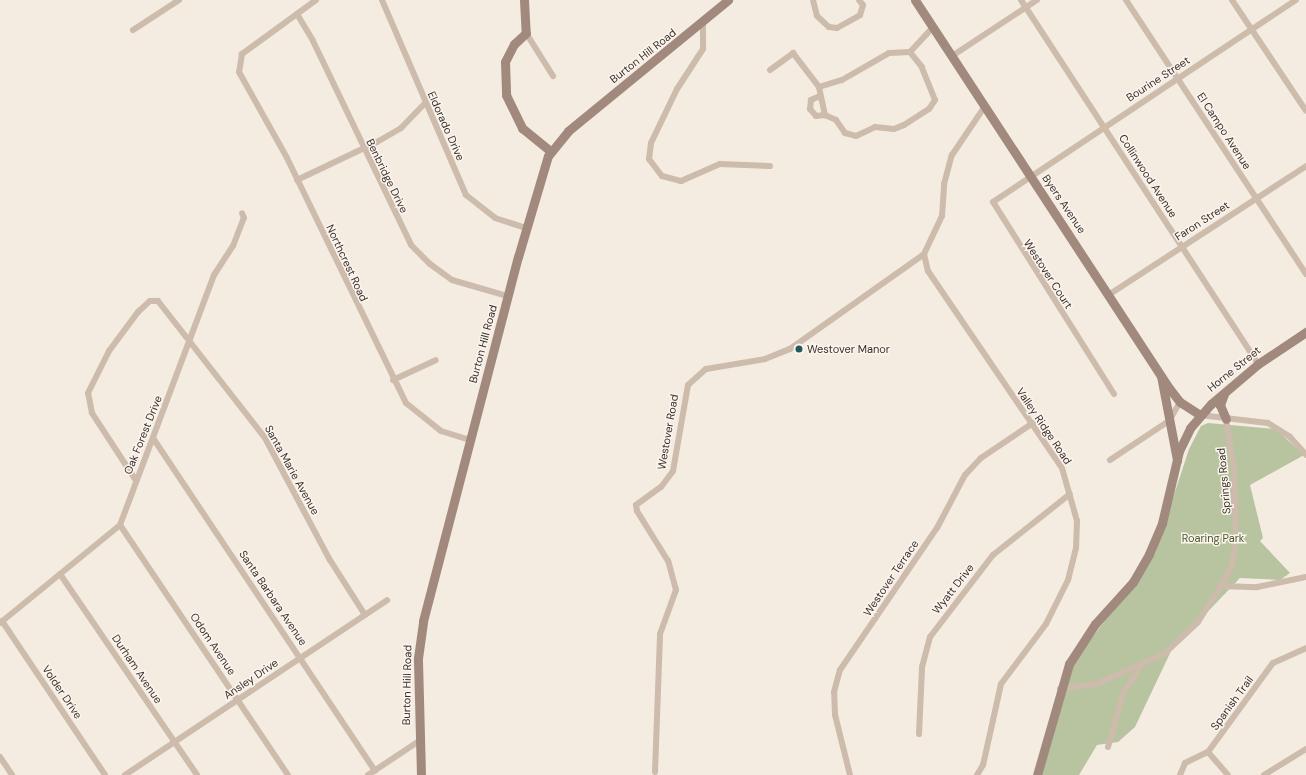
<!DOCTYPE html>
<style>
body{margin:0}
#map{position:relative;width:1306px;height:775px;overflow:hidden;background:#f4ebe1;font-family:"DM Sans",sans-serif}
div>[style]{position:absolute}
.green>*{inset:0;background:#b8c4a0}
.street>*{height:6px;margin:-3px;padding:0 3px;transform-origin:3px;border-radius:3px;background:#cdbbac}
.secondary>*{height:9px;margin:-4.5px;padding:0 4.5px;transform-origin:4.5px;border-radius:4.5px;background:#a18a7d}
.dots>*{width:11px;height:11px;translate:-50% -50%;box-sizing:border-box;border:2px solid #fbf5ee;border-radius:50%}
span{translate:-50% -50%;white-space:nowrap;text-align:center;line-height:1.15;-webkit-text-stroke:3px #fbf5ee;paint-order:stroke}
.street-label{font-size:11px;color:#3b302b}
.poi-label{font-size:11px;color:#3b302b}
.left{translate:0 -50%;text-align:left}
.park-label{font-size:11px;color:#4a5a2e}
</style>
<div id="map">
<div class="green">
<div style="clip-path:polygon(1208px 423px,1276px 429px,1304px 455px,1250px 485px,1263px 538px,1260px 541px,1290px 573px,1280px 580px,1240px 578px,1172px 649px,1135px 727px,1118px 742px,1097px 745px,1079px 775px,1041px 775px,1055px 713px,1074px 662px,1155px 553px,1189px 449px,1201px 426px)"></div>
</div>
<div class="street">
<div style="left:316px;top:0;width:92px;rotate:143.9deg"></div>
<div style="left:242px;top:54px;width:18px;rotate:99deg"></div>
<div style="left:239px;top:72px;width:98px;rotate:60.8deg"></div>
<div style="left:287px;top:158px;width:272px;rotate:64.1deg"></div>
<div style="left:406px;top:403px;width:45px;rotate:38.7deg"></div>
<div style="left:441px;top:431px;width:30px;rotate:17deg"></div>
<div style="left:382px;top:0;width:212px;rotate:66.7deg"></div>
<div style="left:466px;top:195px;width:37px;rotate:38deg"></div>
<div style="left:495px;top:218px;width:33px;rotate:18deg"></div>
<div style="left:813px;top:0;width:16px;rotate:76deg"></div>
<div style="left:817px;top:16px;width:16px;rotate:43deg"></div>
<div style="left:829px;top:27px;width:8px;rotate:7deg"></div>
<div style="left:837px;top:28px;width:26px;rotate:-29deg"></div>
<div style="left:860px;top:15px;width:10px;rotate:-73deg"></div>
<div style="left:863px;top:5px;width:6px;rotate:-129deg"></div>
<div style="left:1021px;top:0;width:434px;rotate:56.9deg"></div>
<div style="left:1126px;top:0;width:328px;rotate:56.7deg"></div>
<div style="left:1232px;top:0;width:133px;rotate:56.3deg"></div>
<div style="left:297px;top:14px;width:31px;rotate:59deg"></div>
<div style="left:313px;top:41px;width:226px;rotate:64.3deg"></div>
<div style="left:411px;top:245px;width:27px;rotate:45deg"></div>
<div style="left:430px;top:264px;width:27px;rotate:36deg"></div>
<div style="left:452px;top:280px;width:57px;rotate:16.2deg"></div>
<div style="left:703px;top:24px;width:25px;rotate:90deg"></div>
<div style="left:703px;top:49px;width:48px;rotate:123deg"></div>
<div style="left:677px;top:89px;width:60px;rotate:115.7deg"></div>
<div style="left:651px;top:143px;width:16px;rotate:97deg"></div>
<div style="left:649px;top:159px;width:21px;rotate:53deg"></div>
<div style="left:662px;top:176px;width:20px;rotate:15deg"></div>
<div style="left:681px;top:181px;width:43px;rotate:-23.6deg"></div>
<div style="left:720px;top:164px;width:50px;rotate:2.3deg"></div>
<div style="left:133px;top:30px;width:55px;rotate:-33.1deg"></div>
<div style="left:526px;top:33px;width:51px;rotate:57.9deg"></div>
<div style="left:952px;top:56px;width:102px;rotate:-33.4deg"></div>
<div style="left:770px;top:70px;width:29px;rotate:-36deg"></div>
<div style="left:793px;top:53px;width:43px;rotate:52.6deg"></div>
<div style="left:819px;top:87px;width:24px;rotate:-17deg"></div>
<div style="left:842px;top:80px;width:54px;rotate:-29.9deg"></div>
<div style="left:889px;top:53px;width:21px;rotate:-3deg"></div>
<div style="left:910px;top:52px;width:34px;rotate:-47deg"></div>
<div style="left:819px;top:87px;width:29px;rotate:78deg"></div>
<div style="left:825px;top:115px;width:12px;rotate:24deg"></div>
<div style="left:836px;top:120px;width:16px;rotate:55deg"></div>
<div style="left:845px;top:133px;width:11px;rotate:15deg"></div>
<div style="left:856px;top:136px;width:21px;rotate:-25deg"></div>
<div style="left:875px;top:127px;width:19px;rotate:6deg"></div>
<div style="left:894px;top:129px;width:11px;rotate:-22deg"></div>
<div style="left:904px;top:125px;width:30px;rotate:-33deg"></div>
<div style="left:929px;top:109px;width:11px;rotate:-56deg"></div>
<div style="left:935px;top:100px;width:35px;rotate:-112deg"></div>
<div style="left:922px;top:67px;width:19px;rotate:-129deg"></div>
<div style="left:820px;top:96px;width:10px;rotate:156deg"></div>
<div style="left:811px;top:100px;width:9px;rotate:96deg"></div>
<div style="left:810px;top:109px;width:9px;rotate:49deg"></div>
<div style="left:816px;top:116px;width:9px;rotate:-6deg"></div>
<div style="left:297px;top:180px;width:89px;rotate:-25.4deg"></div>
<div style="left:377px;top:142px;width:28px;rotate:-30deg"></div>
<div style="left:401px;top:128px;width:33px;rotate:-46deg"></div>
<div style="left:924px;top:254px;width:17px;rotate:77deg"></div>
<div style="left:928px;top:271px;width:238px;rotate:55.8deg"></div>
<div style="left:1062px;top:468px;width:55px;rotate:74.2deg"></div>
<div style="left:1077px;top:521px;width:27px;rotate:92deg"></div>
<div style="left:1076px;top:548px;width:33px;rotate:104deg"></div>
<div style="left:1068px;top:580px;width:49px;rotate:116.6deg"></div>
<div style="left:1046px;top:624px;width:75px;rotate:126.9deg"></div>
<div style="left:1001px;top:684px;width:83px;rotate:102.5deg"></div>
<div style="left:983px;top:765px;width:12px;rotate:121deg"></div>
<div style="left:1110px;top:294px;width:234px;rotate:-33.1deg"></div>
<div style="left:393px;top:380px;width:47px;rotate:-24.9deg"></div>
<div style="left:1114px;top:394px;width:227px;rotate:-122.2deg"></div>
<div style="left:993px;top:202px;width:364px;rotate:-33.7deg"></div>
<div style="left:1200px;top:415px;width:68px;rotate:6.7deg"></div>
<div style="left:1268px;top:423px;width:26px;rotate:32deg"></div>
<div style="left:1290px;top:437px;width:24px;rotate:48deg"></div>
<div style="left:153px;top:438px;width:400px;rotate:56.3deg"></div>
<div style="left:1110px;top:460px;width:71px;rotate:-33.5deg"></div>
<div style="left:1169px;top:421px;width:22px;rotate:-60deg"></div>
<div style="left:135px;top:479px;width:79px;rotate:-123.1deg"></div>
<div style="left:92px;top:413px;width:20px;rotate:-101deg"></div>
<div style="left:88px;top:393px;width:47px;rotate:-63.4deg"></div>
<div style="left:109px;top:351px;width:49px;rotate:-53.4deg"></div>
<div style="left:138px;top:312px;width:16px;rotate:-43deg"></div>
<div style="left:150px;top:301px;width:8px"></div>
<div style="left:158px;top:301px;width:174px;rotate:52deg"></div>
<div style="left:265px;top:438px;width:138px;rotate:62deg"></div>
<div style="left:330px;top:560px;width:65px;rotate:57.5deg"></div>
<div style="left:120px;top:525px;width:301px;rotate:56.1deg"></div>
<div style="left:60px;top:574px;width:243px;rotate:55.7deg"></div>
<div style="left:1221px;top:586px;width:36px;rotate:2deg"></div>
<div style="left:1257px;top:587px;width:50px;rotate:-11.5deg"></div>
<div style="left:2px;top:621px;width:185px;rotate:56.2deg"></div>
<div style="left:0;top:623px;width:155px;rotate:-39.2deg"></div>
<div style="left:120px;top:525px;width:267px;rotate:-69.4deg"></div>
<div style="left:214px;top:275px;width:35px;rotate:-57deg"></div>
<div style="left:233px;top:246px;width:30px;rotate:-69deg"></div>
<div style="left:244px;top:218px;width:5px;rotate:-112deg"></div>
<div style="left:1060px;top:689px;width:37px;rotate:-8deg"></div>
<div style="left:1097px;top:684px;width:75px;rotate:-24.5deg"></div>
<div style="left:1165px;top:653px;width:45px;rotate:-43.2deg"></div>
<div style="left:1198px;top:622px;width:36px;rotate:-58deg"></div>
<div style="left:1217px;top:592px;width:30px;rotate:-60deg"></div>
<div style="left:1232px;top:566px;width:29px;rotate:-82deg"></div>
<div style="left:1236px;top:537px;width:68px;rotate:-91.7deg"></div>
<div style="left:1234px;top:469px;width:51px;rotate:-99.1deg"></div>
<div style="left:919px;top:734px;width:67px;rotate:-87.4deg"></div>
<div style="left:922px;top:667px;width:31px;rotate:-75deg"></div>
<div style="left:930px;top:637px;width:103px;rotate:-52.5deg"></div>
<div style="left:993px;top:555px;width:98px;rotate:-38.4deg"></div>
<div style="left:1108px;top:747px;width:55px;rotate:-74.2deg"></div>
<div style="left:1123px;top:694px;width:31px;rotate:-58deg"></div>
<div style="left:1208px;top:752px;width:30px;rotate:49deg"></div>
<div style="left:0;top:757px;width:22px;rotate:56deg"></div>
<div style="left:655px;top:772px;width:138px;rotate:-87.9deg"></div>
<div style="left:660px;top:634px;width:47px;rotate:-70deg"></div>
<div style="left:676px;top:590px;width:30px;rotate:-105deg"></div>
<div style="left:668px;top:561px;width:59px;rotate:-121.8deg"></div>
<div style="left:637px;top:511px;width:6px;rotate:-99deg"></div>
<div style="left:636px;top:505px;width:31px;rotate:-36deg"></div>
<div style="left:661px;top:487px;width:20px;rotate:-53deg"></div>
<div style="left:673px;top:471px;width:87px;rotate:-80.1deg"></div>
<div style="left:688px;top:385px;width:24px;rotate:-42deg"></div>
<div style="left:706px;top:369px;width:60px;rotate:-9.6deg"></div>
<div style="left:765px;top:359px;width:27px;rotate:-22deg"></div>
<div style="left:790px;top:349px;width:164px;rotate:-35.3deg"></div>
<div style="left:924px;top:254px;width:42px;rotate:-64.7deg"></div>
<div style="left:942px;top:216px;width:32px;rotate:-86deg"></div>
<div style="left:944px;top:184px;width:30px;rotate:-75deg"></div>
<div style="left:952px;top:155px;width:59px;rotate:-56deg"></div>
<div style="left:125px;top:775px;width:315px;rotate:-33.7deg"></div>
<div style="left:368px;top:775px;width:61px;rotate:-33.7deg"></div>
<div style="left:850px;top:775px;width:62px;rotate:-104deg"></div>
<div style="left:835px;top:715px;width:23px;rotate:-92deg"></div>
<div style="left:834px;top:692px;width:23px;rotate:-75deg"></div>
<div style="left:840px;top:670px;width:172px;rotate:-55.7deg"></div>
<div style="left:937px;top:528px;width:60px;rotate:-62.2deg"></div>
<div style="left:965px;top:475px;width:23px;rotate:-47deg"></div>
<div style="left:981px;top:458px;width:63px;rotate:-33.9deg"></div>
<div style="left:1180px;top:775px;width:13px;rotate:-67deg"></div>
<div style="left:1185px;top:763px;width:25px;rotate:-26deg"></div>
<div style="left:1208px;top:752px;width:110px;rotate:-53.9deg"></div>
<div style="left:1273px;top:663px;width:36px;rotate:-24deg"></div>
<div style="left:1264px;top:775px;width:49px;rotate:-31.8deg"></div>
</div>
<div class="secondary">
<div style="left:524px;top:0;width:33px;rotate:87deg"></div>
<div style="left:526px;top:33px;width:16px;rotate:137deg"></div>
<div style="left:514px;top:44px;width:20px;rotate:117deg"></div>
<div style="left:505px;top:62px;width:33px;rotate:88deg"></div>
<div style="left:506px;top:95px;width:37px;rotate:64deg"></div>
<div style="left:522px;top:128px;width:36px;rotate:39deg"></div>
<div style="left:915px;top:0;width:464px;rotate:56.8deg"></div>
<div style="left:1169px;top:388px;width:18px;rotate:52deg"></div>
<div style="left:1180px;top:402px;width:24px;rotate:33deg"></div>
<div style="left:1161px;top:376px;width:86px;rotate:79.2deg"></div>
<div style="left:1224px;top:394px;width:12px;rotate:110deg"></div>
<div style="left:1220px;top:405px;width:15px;rotate:67deg"></div>
<div style="left:421px;top:775px;width:117px;rotate:-91.5deg"></div>
<div style="left:418px;top:658px;width:37px;rotate:-82deg"></div>
<div style="left:423px;top:621px;width:376px;rotate:-75.4deg"></div>
<div style="left:518px;top:257px;width:105px;rotate:-73.5deg"></div>
<div style="left:548px;top:156px;width:32px;rotate:-51deg"></div>
<div style="left:568px;top:131px;width:207px;rotate:-39.3deg"></div>
<div style="left:1037px;top:775px;width:116px;rotate:-73.9deg"></div>
<div style="left:1069px;top:664px;width:48px;rotate:-57deg"></div>
<div style="left:1095px;top:624px;width:57px;rotate:-47.9deg"></div>
<div style="left:1133px;top:582px;width:32px;rotate:-60deg"></div>
<div style="left:1149px;top:554px;width:34px;rotate:-67deg"></div>
<div style="left:1162px;top:523px;width:74px;rotate:-76.7deg"></div>
<div style="left:1179px;top:451px;width:25px;rotate:-64deg"></div>
<div style="left:1190px;top:428px;width:32px;rotate:-49deg"></div>
<div style="left:1211px;top:404px;width:62px;rotate:-40.4deg"></div>
<div style="left:1258px;top:364px;width:58px;rotate:-33.7deg"></div>
</div>
<div class="dots">
<div style="left:799px;top:349px;background:#1f5a5e"></div>
</div>
<div class="street-label">
<span style="left:643px;top:56px;rotate:-38deg">Burton Hill Road</span>
<span style="left:1158px;top:79px;rotate:-33deg">Bourine Street</span>
<span style="left:446px;top:126px;rotate:66deg">Eldorado Drive</span>
<span style="left:1224px;top:131px;rotate:57deg">El Campo Avenue</span>
<span style="left:387px;top:176px;rotate:64deg">Benbridge Drive</span>
<span style="left:1148px;top:176px;rotate:57deg">Collinwood Avenue</span>
<span style="left:1064px;top:204px;rotate:56deg">Byers Avenue</span>
<span style="left:1202px;top:221px;rotate:-33deg">Faron Street</span>
<span style="left:347px;top:263px;rotate:65deg">Northcrest Road</span>
<span style="left:1048px;top:274px;rotate:57deg">Westover Court</span>
<span style="left:483px;top:344px;rotate:-75deg">Burton Hill Road</span>
<span style="left:1234px;top:369px;rotate:-39deg">Horne Street</span>
<span style="left:1044px;top:426px;rotate:56deg">Valley Ridge Road</span>
<span style="left:668px;top:432px;rotate:-80deg">Westover Road</span>
<span style="left:143px;top:435px;rotate:-68deg">Oak Forest Drive</span>
<span style="left:292px;top:470px;rotate:61deg">Santa Marie Avenue</span>
<span style="left:1224px;top:481px;rotate:-95deg">Springs Road</span>
<span style="left:891px;top:578px;rotate:-56deg">Westover Terrace</span>
<span style="left:953px;top:589px;rotate:-52deg">Wyatt Drive</span>
<span style="left:273px;top:598px;rotate:56deg">Santa Barbara Avenue</span>
<span style="left:213px;top:644px;rotate:56deg">Odom Avenue</span>
<span style="left:137px;top:669px;rotate:56deg">Durham Avenue</span>
<span style="left:251px;top:679px;rotate:-34deg">Ansley Drive</span>
<span style="left:407px;top:685px;rotate:-89deg">Burton Hill Road</span>
<span style="left:62px;top:692px;rotate:56deg">Volder Drive</span>
<span style="left:1232px;top:703px;rotate:-54deg">Spanish Trail</span>
</div>
<div class="poi-label">
<span class="left" style="left:807px;top:349px">Westover Manor</span>
</div>
<div class="park-label">
<span style="left:1213px;top:538px">Roaring Park</span>
</div>
</div>
